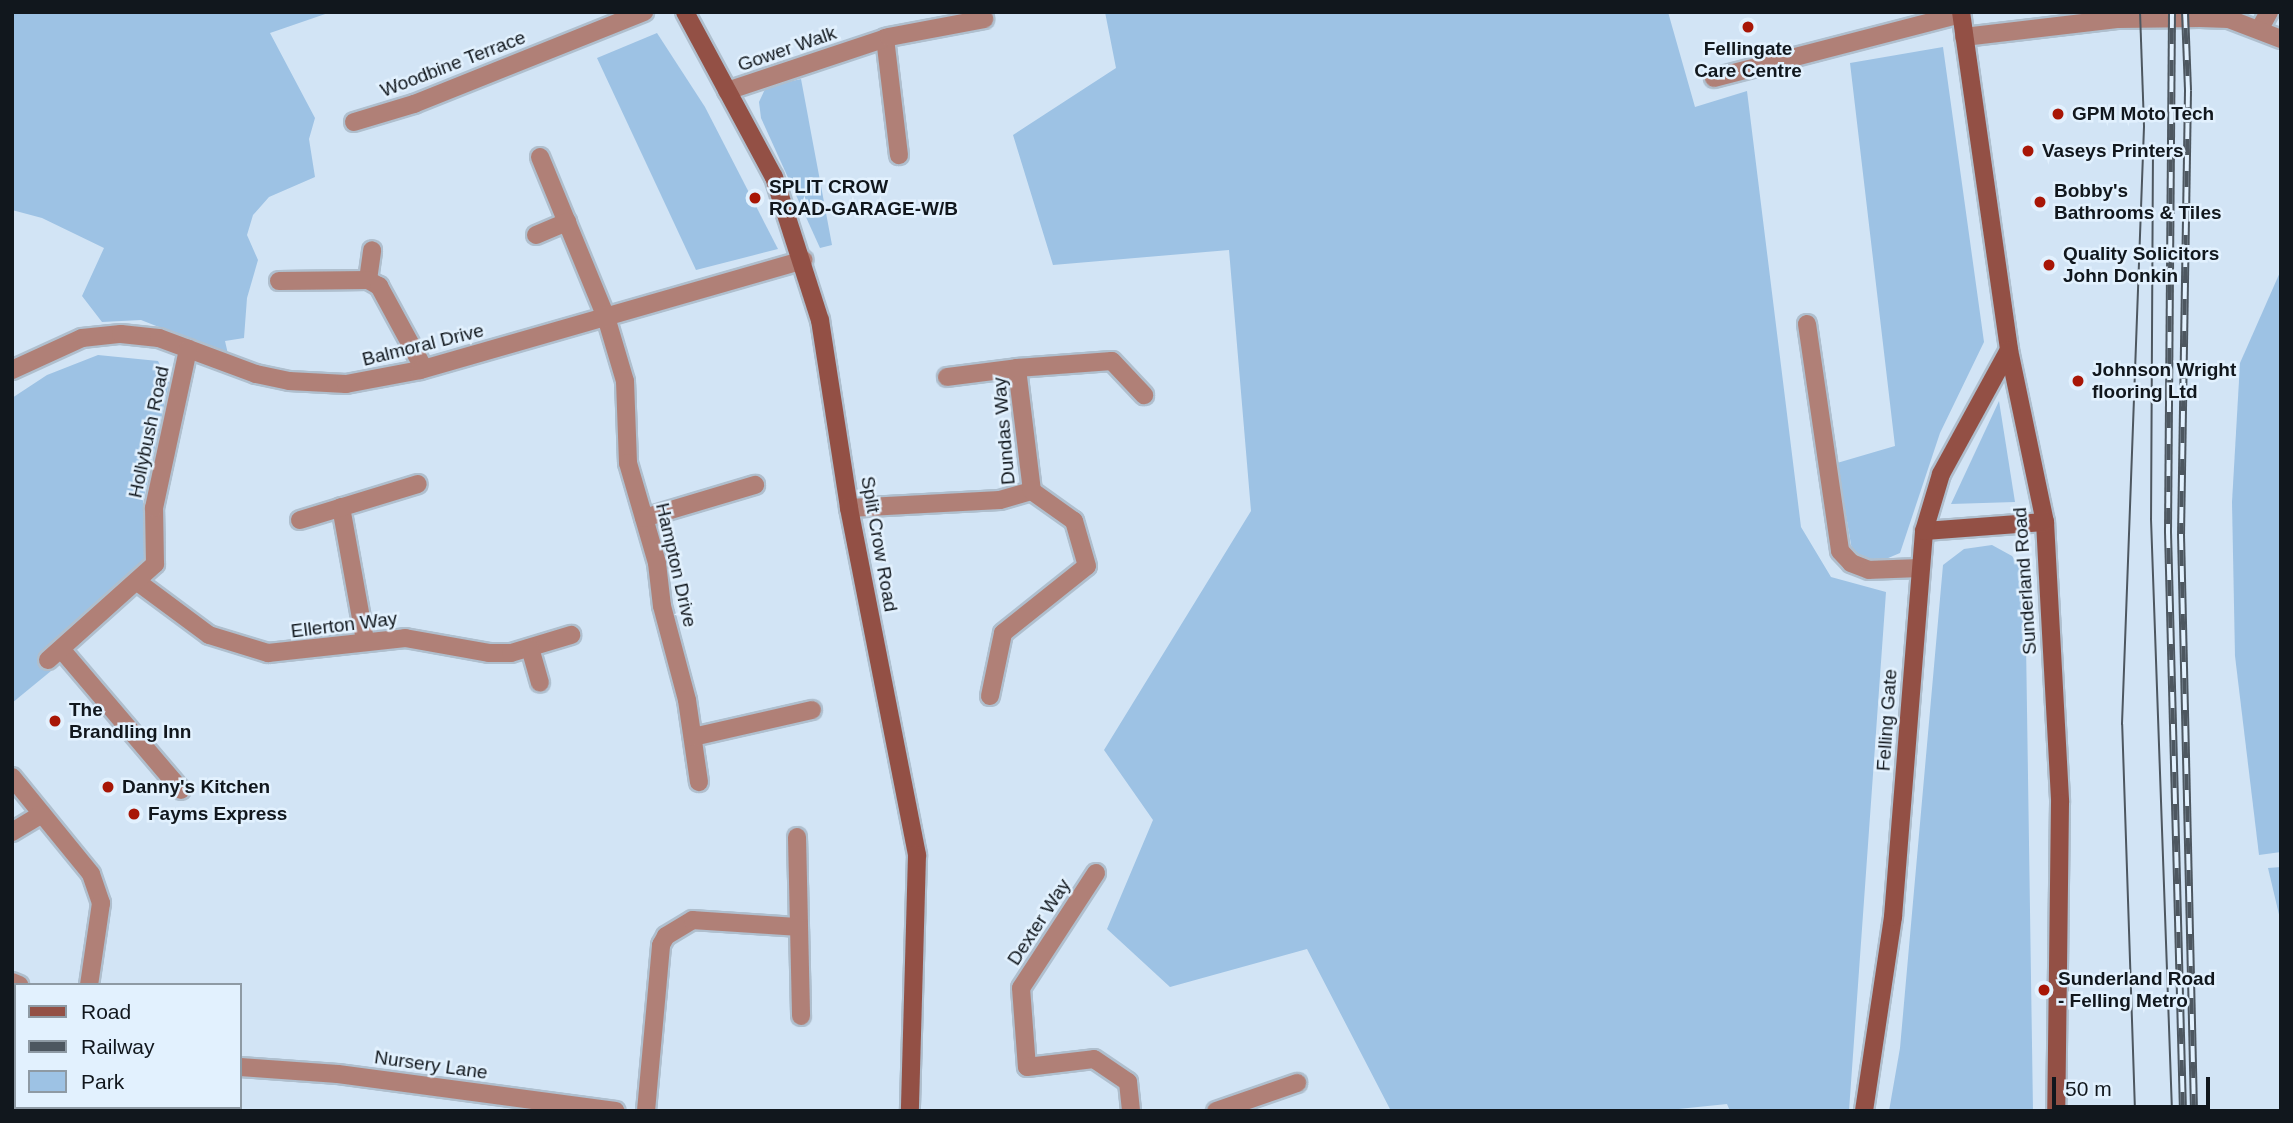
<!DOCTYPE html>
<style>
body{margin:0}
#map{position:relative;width:2293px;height:1123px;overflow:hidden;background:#d2e4f5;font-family:Arial,sans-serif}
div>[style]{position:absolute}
.green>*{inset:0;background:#9dc2e4}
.roads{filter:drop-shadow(2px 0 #afbfce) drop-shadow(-2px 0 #afbfce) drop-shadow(0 2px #afbfce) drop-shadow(0 -2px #afbfce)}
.street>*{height:18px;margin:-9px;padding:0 9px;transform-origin:9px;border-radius:9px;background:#b08077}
.secondary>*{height:18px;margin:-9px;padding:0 9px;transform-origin:9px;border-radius:9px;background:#935045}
.tram>*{height:2px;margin:-1px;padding:0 1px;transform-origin:1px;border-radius:1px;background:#4d5760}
.rail>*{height:8px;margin-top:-4px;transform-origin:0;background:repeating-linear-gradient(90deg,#e2f1fe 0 16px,#4d5760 0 32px);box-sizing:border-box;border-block:2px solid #4d5760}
.dots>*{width:19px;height:19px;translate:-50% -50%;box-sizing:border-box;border:4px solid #e2f1fe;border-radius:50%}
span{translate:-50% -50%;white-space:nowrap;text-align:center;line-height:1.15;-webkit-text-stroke:5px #e2f1fe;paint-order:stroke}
.street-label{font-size:19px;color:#11171d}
.poi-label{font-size:19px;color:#11171d;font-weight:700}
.left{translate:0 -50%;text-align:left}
.frame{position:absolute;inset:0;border:14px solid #11171d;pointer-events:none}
.legend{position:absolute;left:14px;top:983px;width:228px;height:126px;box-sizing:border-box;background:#e2f1fe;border:2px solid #8e9aa4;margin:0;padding:9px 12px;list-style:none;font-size:21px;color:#11171d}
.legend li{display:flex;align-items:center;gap:14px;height:35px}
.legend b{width:35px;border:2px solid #8e9aa4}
.scale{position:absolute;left:2052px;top:1077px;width:158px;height:32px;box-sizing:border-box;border:4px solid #11171d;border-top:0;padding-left:9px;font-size:21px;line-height:24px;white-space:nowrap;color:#11171d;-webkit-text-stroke:5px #e2f1fe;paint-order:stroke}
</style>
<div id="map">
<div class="green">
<div style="clip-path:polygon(12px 12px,331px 12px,270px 33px,315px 118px,309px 139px,315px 177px,269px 197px,253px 215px,247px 235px,258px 260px,247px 298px,244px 338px,225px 341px,228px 354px,141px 320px,102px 322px,82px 296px,104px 248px,42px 218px,12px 210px)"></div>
<div style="clip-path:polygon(1105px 12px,1668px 12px,1695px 107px,1747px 91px,1801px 527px,1831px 577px,1886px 592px,1849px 1111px,1730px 1111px,1727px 1104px,1659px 1111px,1391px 1111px,1307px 949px,1170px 987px,1107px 929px,1153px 820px,1104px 750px,1251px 511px,1229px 250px,1053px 265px,1013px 135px,1116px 68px)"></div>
<div style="clip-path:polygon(657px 33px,705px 107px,778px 249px,696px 270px,597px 58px)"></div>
<div style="clip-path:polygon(1943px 47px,1984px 342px,1940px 433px,1900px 553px,1874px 564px,1853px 556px,1837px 463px,1895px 446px,1850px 63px)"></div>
<div style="clip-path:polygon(801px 79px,832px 245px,820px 248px,761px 118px,759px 102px,766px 87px)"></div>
<div style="clip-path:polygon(2281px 270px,2281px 852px,2259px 855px,2235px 656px,2232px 502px,2240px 363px)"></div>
<div style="clip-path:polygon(98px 355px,158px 361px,169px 383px,143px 503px,148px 563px,40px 657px,51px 671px,12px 703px,12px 398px,47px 375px)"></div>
<div style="clip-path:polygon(1999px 401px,2015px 502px,1951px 504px)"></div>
<div style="clip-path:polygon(1992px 545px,2012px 556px,2025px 575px,2033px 1111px,1889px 1111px,1900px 1048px,1943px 565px,1964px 549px)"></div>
<div style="clip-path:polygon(2281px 867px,2281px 923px,2268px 868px)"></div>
</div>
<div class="roads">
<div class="street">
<div style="left:2259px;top:30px;width:21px;rotate:-61deg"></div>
<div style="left:1964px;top:37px;width:154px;rotate:-6.7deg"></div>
<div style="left:2117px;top:19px;width:83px;rotate:-0.7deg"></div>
<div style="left:2200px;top:18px;width:29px;rotate:2deg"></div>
<div style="left:2229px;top:19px;width:56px;rotate:21deg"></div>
<div style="left:885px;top:38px;width:118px;rotate:83.2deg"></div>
<div style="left:1714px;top:78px;width:255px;rotate:-14.5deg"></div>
<div style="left:727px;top:91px;width:171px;rotate:-18.4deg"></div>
<div style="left:889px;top:37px;width:97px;rotate:-10.7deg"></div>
<div style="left:354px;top:122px;width:63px;rotate:-16.7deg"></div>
<div style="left:414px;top:104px;width:248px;rotate:-21.8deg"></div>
<div style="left:540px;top:157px;width:173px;rotate:67.6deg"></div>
<div style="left:606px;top:317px;width:67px;rotate:73.5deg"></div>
<div style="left:625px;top:381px;width:82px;rotate:87.9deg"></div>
<div style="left:628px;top:463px;width:104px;rotate:73.8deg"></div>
<div style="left:657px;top:563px;width:43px;rotate:83.4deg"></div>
<div style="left:662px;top:606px;width:97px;rotate:75.1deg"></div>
<div style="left:687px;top:700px;width:83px;rotate:81.7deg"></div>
<div style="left:536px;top:235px;width:34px;rotate:-23deg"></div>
<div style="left:368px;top:280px;width:30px;rotate:-82deg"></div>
<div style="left:279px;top:281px;width:89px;rotate:-0.6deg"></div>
<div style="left:368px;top:280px;width:13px;rotate:29deg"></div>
<div style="left:379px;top:286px;width:94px;rotate:61.5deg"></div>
<div style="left:1807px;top:324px;width:229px;rotate:81.7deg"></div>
<div style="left:1840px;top:551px;width:16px;rotate:47deg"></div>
<div style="left:1851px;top:563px;width:19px;rotate:21deg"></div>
<div style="left:1869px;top:570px;width:49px;rotate:-2.3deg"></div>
<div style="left:12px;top:370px;width:77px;rotate:-24.6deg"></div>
<div style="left:82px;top:338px;width:39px;rotate:-6deg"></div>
<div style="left:121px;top:334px;width:38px;rotate:6deg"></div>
<div style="left:159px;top:338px;width:103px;rotate:20.4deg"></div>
<div style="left:256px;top:374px;width:34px;rotate:12deg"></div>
<div style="left:289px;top:381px;width:57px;rotate:3deg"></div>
<div style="left:346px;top:384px;width:75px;rotate:-10.7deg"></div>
<div style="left:420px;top:370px;width:399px;rotate:-16deg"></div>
<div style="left:947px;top:377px;width:71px;rotate:-7.3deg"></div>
<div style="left:341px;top:507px;width:135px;rotate:79.8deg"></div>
<div style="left:849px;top:508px;width:151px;rotate:-3deg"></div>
<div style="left:1000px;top:500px;width:33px;rotate:-16deg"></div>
<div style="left:1032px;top:491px;width:124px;rotate:-97deg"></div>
<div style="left:1017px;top:368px;width:95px;rotate:-4.2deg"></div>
<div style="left:1112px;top:361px;width:47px;rotate:46.7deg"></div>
<div style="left:644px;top:518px;width:116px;rotate:-16.6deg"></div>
<div style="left:300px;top:520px;width:123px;rotate:-17deg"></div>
<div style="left:139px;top:583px;width:87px;rotate:36.6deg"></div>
<div style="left:209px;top:635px;width:62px;rotate:17deg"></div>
<div style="left:268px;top:653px;width:138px;rotate:-6.2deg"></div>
<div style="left:405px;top:638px;width:85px;rotate:10.1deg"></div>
<div style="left:489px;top:653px;width:22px"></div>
<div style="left:511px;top:653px;width:63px;rotate:-16.7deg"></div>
<div style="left:530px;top:648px;width:36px;rotate:74deg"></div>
<div style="left:61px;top:649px;width:185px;rotate:49.6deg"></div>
<div style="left:48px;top:660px;width:144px;rotate:-41.9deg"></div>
<div style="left:155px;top:564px;width:56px;rotate:-91deg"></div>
<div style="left:154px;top:508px;width:163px;rotate:-77.9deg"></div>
<div style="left:990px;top:696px;width:64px;rotate:-78.3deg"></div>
<div style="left:1003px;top:633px;width:107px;rotate:-38.6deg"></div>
<div style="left:1087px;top:566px;width:47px;rotate:-106.1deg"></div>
<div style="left:1074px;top:521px;width:52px;rotate:-144.5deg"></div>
<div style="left:693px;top:737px;width:122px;rotate:-12.8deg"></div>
<div style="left:12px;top:777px;width:125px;rotate:50.8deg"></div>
<div style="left:91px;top:874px;width:31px;rotate:71deg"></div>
<div style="left:101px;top:903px;width:83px;rotate:98.3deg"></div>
<div style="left:12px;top:832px;width:35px;rotate:-31deg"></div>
<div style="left:797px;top:837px;width:179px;rotate:88.7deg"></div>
<div style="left:1096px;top:873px;width:137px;rotate:123.1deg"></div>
<div style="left:1021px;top:988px;width:79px;rotate:85.7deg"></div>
<div style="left:1027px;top:1067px;width:67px;rotate:-6.8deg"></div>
<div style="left:1094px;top:1059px;width:41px;rotate:34.1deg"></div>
<div style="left:1128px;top:1082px;width:29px;rotate:84deg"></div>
<div style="left:12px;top:982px;width:8px;rotate:23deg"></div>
<div style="left:240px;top:1067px;width:98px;rotate:4.1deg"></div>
<div style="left:338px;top:1074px;width:280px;rotate:7.6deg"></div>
<div style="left:212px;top:1107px;width:4px;rotate:63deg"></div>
<div style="left:646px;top:1111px;width:167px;rotate:-84.8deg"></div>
<div style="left:661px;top:945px;width:10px;rotate:-61deg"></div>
<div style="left:666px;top:936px;width:31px;rotate:-31deg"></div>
<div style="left:693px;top:920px;width:106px;rotate:3.8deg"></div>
<div style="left:1216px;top:1111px;width:86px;rotate:-19.1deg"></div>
</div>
<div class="secondary">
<div style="left:685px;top:12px;width:187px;rotate:61.7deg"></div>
<div style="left:774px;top:177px;width:150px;rotate:72.2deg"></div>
<div style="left:820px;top:320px;width:190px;rotate:81.2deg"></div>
<div style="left:849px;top:508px;width:354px;rotate:78.9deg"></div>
<div style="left:917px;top:855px;width:256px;rotate:91.6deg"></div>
<div style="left:1961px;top:12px;width:341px;rotate:81.9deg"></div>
<div style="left:2009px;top:350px;width:176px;rotate:78.2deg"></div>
<div style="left:2045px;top:522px;width:281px;rotate:86.9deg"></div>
<div style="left:2060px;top:803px;width:308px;rotate:90.7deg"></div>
<div style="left:1924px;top:531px;width:121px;rotate:-4.3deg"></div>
<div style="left:1864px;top:1111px;width:196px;rotate:-81.5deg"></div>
<div style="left:1893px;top:917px;width:387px;rotate:-85.4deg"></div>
<div style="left:1924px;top:531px;width:59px;rotate:-73.4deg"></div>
<div style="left:1941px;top:474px;width:141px;rotate:-61.3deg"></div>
</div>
</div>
<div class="tram">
<div style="left:2153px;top:145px;width:374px;rotate:90.3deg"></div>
<div style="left:2151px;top:519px;width:592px;rotate:87.97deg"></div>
<div style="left:2135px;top:1111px;width:387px;rotate:-91.9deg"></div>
<div style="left:2122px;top:724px;width:598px;rotate:-87.89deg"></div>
<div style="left:2144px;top:126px;width:114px;rotate:-92deg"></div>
</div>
<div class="rail">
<div style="left:2172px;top:12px;width:520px;rotate:90.44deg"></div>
<div style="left:2168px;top:532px;width:579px;rotate:88.52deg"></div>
<div style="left:2185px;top:12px;width:79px;rotate:87.8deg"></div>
<div style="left:2188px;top:91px;width:443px;rotate:90.9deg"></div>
<div style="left:2181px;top:534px;width:577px;rotate:88.71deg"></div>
</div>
<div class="dots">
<div style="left:1748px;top:27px;background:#a81606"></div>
<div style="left:2058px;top:114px;background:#a81606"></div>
<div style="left:2028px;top:151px;background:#a81606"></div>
<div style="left:755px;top:198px;background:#a81606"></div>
<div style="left:2040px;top:202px;background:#a81606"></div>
<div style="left:2049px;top:265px;background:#a81606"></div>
<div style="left:2078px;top:381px;background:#a81606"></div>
<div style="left:55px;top:721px;background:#a81606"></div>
<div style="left:108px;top:787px;background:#a81606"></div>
<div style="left:134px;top:814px;background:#a81606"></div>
<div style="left:2044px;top:990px;background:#a81606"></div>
</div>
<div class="street-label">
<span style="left:787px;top:49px;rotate:-19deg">Gower Walk</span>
<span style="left:453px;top:64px;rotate:-21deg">Woodbine Terrace</span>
<span style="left:423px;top:345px;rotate:-14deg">Balmoral Drive</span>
<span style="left:1004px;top:431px;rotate:-95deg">Dundas Way</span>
<span style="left:149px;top:432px;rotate:-78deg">Hollybush Road</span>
<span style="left:879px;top:544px;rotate:80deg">Split Crow Road</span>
<span style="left:676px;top:565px;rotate:77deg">Hampton Drive</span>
<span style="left:2025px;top:581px;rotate:-94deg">Sunderland Road</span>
<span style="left:344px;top:625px;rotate:-7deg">Ellerton Way</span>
<span style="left:1887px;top:720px;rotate:-86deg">Felling Gate</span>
<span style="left:1039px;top:922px;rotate:-57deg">Dexter Way</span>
<span style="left:431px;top:1065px;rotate:8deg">Nursery Lane</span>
</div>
<div class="poi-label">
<span style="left:1748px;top:60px">Fellingate<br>Care Centre</span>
<span class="left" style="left:2072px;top:114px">GPM Moto Tech</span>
<span class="left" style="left:2042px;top:151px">Vaseys Printers</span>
<span class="left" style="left:769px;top:198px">SPLIT CROW<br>ROAD-GARAGE-W/B</span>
<span class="left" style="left:2054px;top:202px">Bobby's<br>Bathrooms &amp; Tiles</span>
<span class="left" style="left:2063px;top:265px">Quality Solicitors<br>John Donkin</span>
<span class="left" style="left:2092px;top:381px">Johnson Wright<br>flooring Ltd</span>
<span class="left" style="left:69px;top:721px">The<br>Brandling Inn</span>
<span class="left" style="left:122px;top:787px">Danny's Kitchen</span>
<span class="left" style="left:148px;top:814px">Fayms Express</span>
<span class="left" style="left:2058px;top:990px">Sunderland Road<br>- Felling Metro</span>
</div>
<div class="frame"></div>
<ul class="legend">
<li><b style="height:9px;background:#935045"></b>Road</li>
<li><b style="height:9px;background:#4d5760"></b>Railway</li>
<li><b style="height:19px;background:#9dc2e4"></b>Park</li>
</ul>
<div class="scale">50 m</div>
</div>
